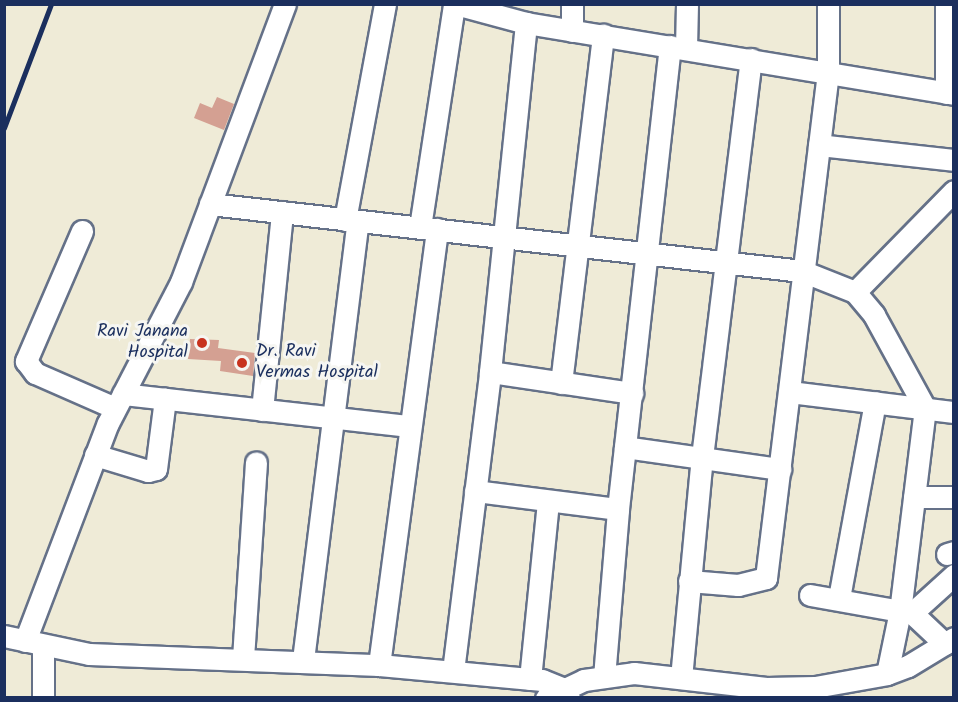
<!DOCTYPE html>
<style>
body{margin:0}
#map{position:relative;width:958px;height:702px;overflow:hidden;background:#efebd7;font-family:Kalam,sans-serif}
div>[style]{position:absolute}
.building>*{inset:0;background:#d4a092}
.roads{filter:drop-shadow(2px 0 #657188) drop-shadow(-2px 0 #657188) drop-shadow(0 2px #657188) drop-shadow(0 -2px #657188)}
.minor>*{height:21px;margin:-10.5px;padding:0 10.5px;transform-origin:10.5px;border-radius:10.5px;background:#fff}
.rail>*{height:4.5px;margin:-2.25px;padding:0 2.25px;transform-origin:2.25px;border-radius:2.25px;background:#1b2f5e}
.dots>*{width:16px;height:16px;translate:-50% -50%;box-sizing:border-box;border:3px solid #f6f6f2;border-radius:50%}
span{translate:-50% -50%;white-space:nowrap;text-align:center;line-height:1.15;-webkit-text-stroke:6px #f6f6f2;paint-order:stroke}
.poi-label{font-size:18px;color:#1b2f5e}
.right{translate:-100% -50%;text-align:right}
.left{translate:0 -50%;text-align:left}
.frame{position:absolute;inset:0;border:6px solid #1b2f5e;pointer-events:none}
</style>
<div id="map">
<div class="building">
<div style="clip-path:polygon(217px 97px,234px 104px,224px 130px,194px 118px,200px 103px,212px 108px)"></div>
<div style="clip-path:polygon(190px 339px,219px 340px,218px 348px,255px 353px,253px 376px,220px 371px,221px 361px,188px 359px)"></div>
</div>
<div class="roads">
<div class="minor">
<div style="left:456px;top:4px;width:73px;rotate:15.2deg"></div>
<div style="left:526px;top:23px;width:434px;rotate:9.4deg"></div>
<div style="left:572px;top:4px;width:27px;rotate:90deg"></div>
<div style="left:946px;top:4px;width:89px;rotate:90deg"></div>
<div style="left:686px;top:48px;width:44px;rotate:-88.7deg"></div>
<div style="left:819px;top:145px;width:136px;rotate:6.3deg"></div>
<div style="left:210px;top:204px;width:596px;rotate:6.46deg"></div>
<div style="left:802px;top:271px;width:57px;rotate:21.6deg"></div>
<div style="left:855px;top:292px;width:30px;rotate:50deg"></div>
<div style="left:874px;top:315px;width:106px;rotate:61.3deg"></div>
<div style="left:925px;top:408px;width:205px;rotate:97deg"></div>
<div style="left:900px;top:611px;width:64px;rotate:101.7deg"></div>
<div style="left:345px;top:220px;width:220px;rotate:-79.5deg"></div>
<div style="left:420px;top:227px;width:226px;rotate:-81.3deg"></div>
<div style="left:82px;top:231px;width:142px;rotate:113.3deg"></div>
<div style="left:26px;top:361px;width:15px;rotate:53deg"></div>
<div style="left:35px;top:373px;width:87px;rotate:23.6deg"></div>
<div style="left:855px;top:292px;width:141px;rotate:-45.6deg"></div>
<div style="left:490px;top:372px;width:144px;rotate:8.4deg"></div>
<div style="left:561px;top:383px;width:351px;rotate:-83.1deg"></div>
<div style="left:790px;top:392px;width:165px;rotate:7deg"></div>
<div style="left:123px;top:394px;width:289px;rotate:6.4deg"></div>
<div style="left:262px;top:410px;width:199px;rotate:-84.2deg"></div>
<div style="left:625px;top:447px;width:157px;rotate:8.1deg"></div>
<div style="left:95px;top:455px;width:55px;rotate:16.8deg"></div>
<div style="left:148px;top:471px;width:8px;rotate:-14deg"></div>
<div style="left:156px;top:469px;width:71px;rotate:-82.7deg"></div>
<div style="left:475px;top:491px;width:144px;rotate:7.2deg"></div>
<div style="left:914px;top:497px;width:40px"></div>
<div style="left:947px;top:554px;width:7px;rotate:-16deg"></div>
<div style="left:689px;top:581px;width:49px;rotate:4.7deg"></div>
<div style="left:738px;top:585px;width:29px;rotate:-14deg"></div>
<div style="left:766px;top:578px;width:510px;rotate:-83.01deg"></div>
<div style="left:828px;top:72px;width:68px;rotate:-90deg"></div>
<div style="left:810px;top:595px;width:104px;rotate:10deg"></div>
<div style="left:912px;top:613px;width:45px;rotate:43.2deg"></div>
<div style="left:839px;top:598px;width:199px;rotate:-79.6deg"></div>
<div style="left:912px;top:613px;width:57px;rotate:-42.1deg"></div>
<div style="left:4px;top:636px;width:87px;rotate:12deg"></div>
<div style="left:89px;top:654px;width:290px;rotate:2.2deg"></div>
<div style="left:379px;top:665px;width:164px;rotate:5.3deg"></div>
<div style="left:542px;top:680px;width:22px;rotate:22deg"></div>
<div style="left:562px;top:688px;width:12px;rotate:55deg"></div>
<div style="left:25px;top:641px;width:233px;rotate:-69.2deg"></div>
<div style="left:108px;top:423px;width:159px;rotate:-62.6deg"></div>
<div style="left:181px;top:282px;width:297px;rotate:-69.5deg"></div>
<div style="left:43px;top:646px;width:52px;rotate:90deg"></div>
<div style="left:243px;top:658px;width:196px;rotate:-86.2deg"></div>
<div style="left:303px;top:660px;width:442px;rotate:-82.9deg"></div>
<div style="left:379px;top:665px;width:440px;rotate:-82.4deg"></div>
<div style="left:453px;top:671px;width:301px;rotate:-82.9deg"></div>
<div style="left:490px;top:372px;width:351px;rotate:-84.1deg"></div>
<div style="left:604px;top:677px;width:169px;rotate:-85.2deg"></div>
<div style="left:618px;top:509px;width:466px;rotate:-83.6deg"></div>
<div style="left:681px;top:678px;width:222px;rotate:-84.6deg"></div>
<div style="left:702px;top:457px;width:401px;rotate:-83deg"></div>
<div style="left:530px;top:679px;width:179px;rotate:-84.2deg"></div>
<div style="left:546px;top:698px;width:42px;rotate:-25.3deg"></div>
<div style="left:584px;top:680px;width:50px;rotate:-8deg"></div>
<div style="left:634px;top:673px;width:133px;rotate:6.5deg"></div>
<div style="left:766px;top:688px;width:49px;rotate:-1.2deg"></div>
<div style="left:815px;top:687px;width:73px;rotate:-10.2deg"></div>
<div style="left:887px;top:674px;width:22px;rotate:-21deg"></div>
<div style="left:908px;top:666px;width:54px;rotate:-31.3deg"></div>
</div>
</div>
<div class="rail">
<div style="left:4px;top:128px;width:133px;rotate:-69.2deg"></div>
</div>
<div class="dots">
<div style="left:202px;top:343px;background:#c8321e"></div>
<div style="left:242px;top:363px;background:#c8321e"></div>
</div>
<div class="poi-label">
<span class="right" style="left:188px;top:343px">Ravi Janana<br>Hospital</span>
<span class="left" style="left:256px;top:363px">Dr. Ravi<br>Vermas Hospital</span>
</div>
<div class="frame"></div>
</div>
